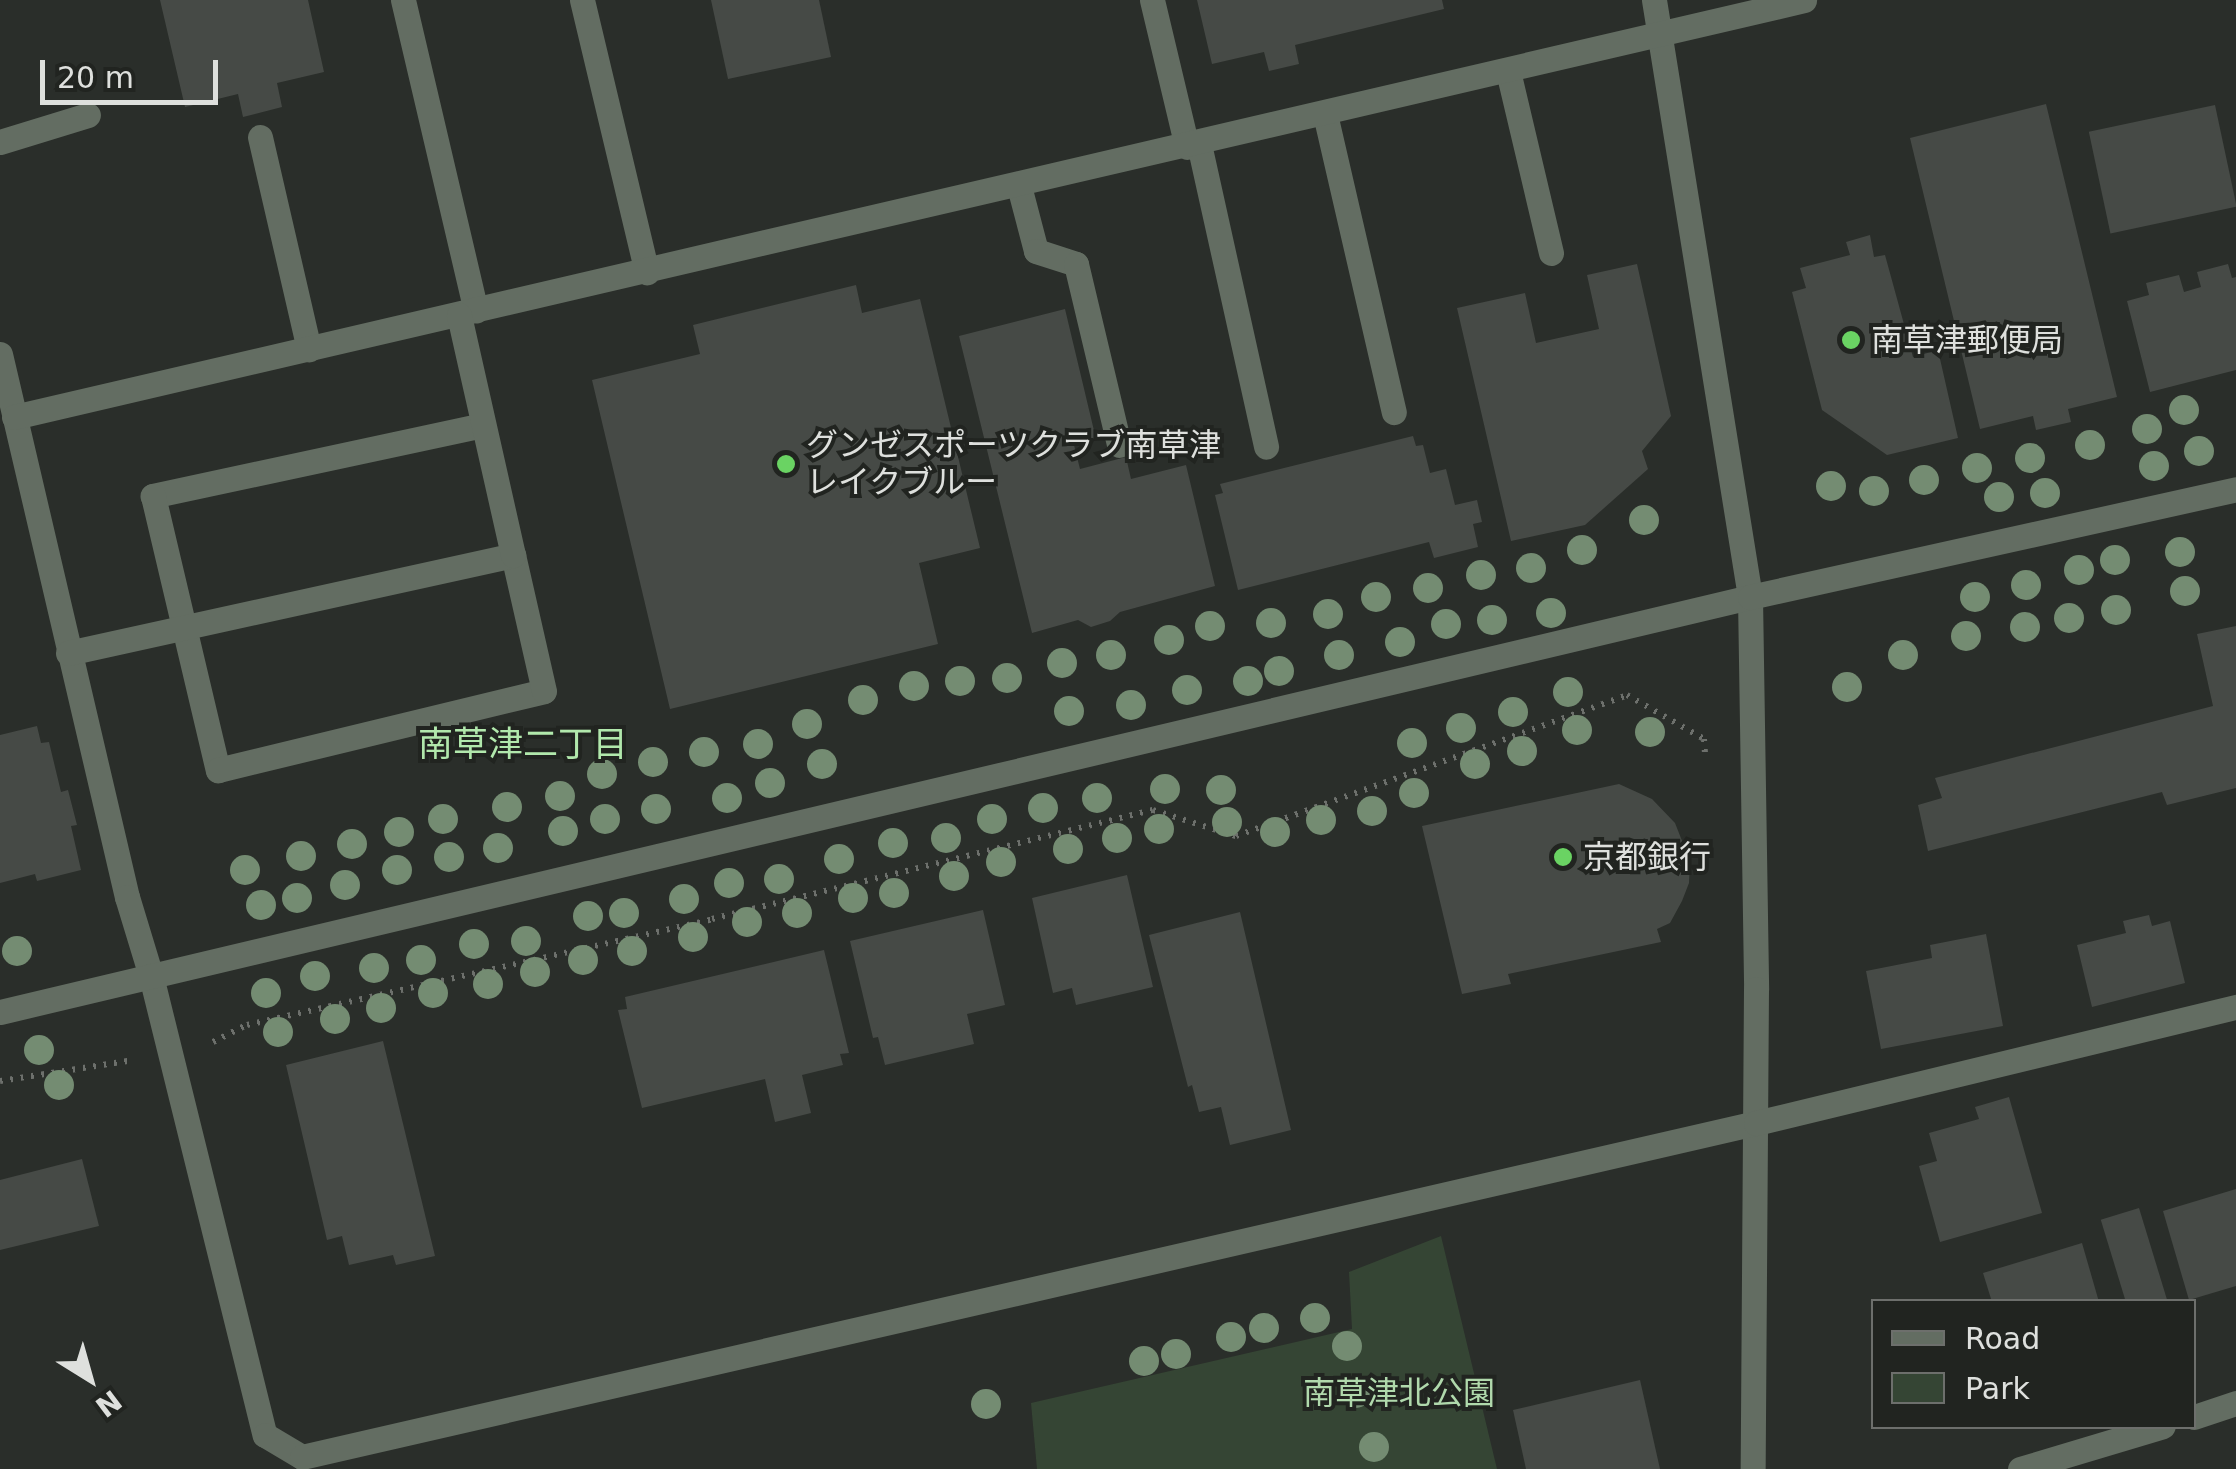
<!DOCTYPE html>
<meta charset="utf-8">
<style>
body{margin:0}
#map{position:relative;width:2236px;height:1469px;overflow:hidden;background:#2a2e2a;font-family:"DejaVu Sans","Noto Sans JP",sans-serif}
div>[style]{position:absolute}
.green>*{inset:0;background:#354534}
.building>*{inset:0;background:#464a46;transform-origin:0 0}
.path>*{height:6px;margin-top:-3px;transform-origin:0;background:repeating-linear-gradient(90deg,#6d706c 0 2.5px,transparent 0 10.5px)}
.minor>*{height:25px;margin:-12.5px;padding:0 12.5px;transform-origin:12.5px;border-radius:12.5px;background:#636d62}
.trees>*{width:30px;height:30px;margin:-15px;border-radius:50%;background:#748c72}
.dots>*{width:28px;height:28px;translate:-50% -50%;box-sizing:border-box;border:5px solid #212420;border-radius:50%}
span{translate:-50% -50%;white-space:nowrap;text-align:center;line-height:1.15;-webkit-text-stroke:8px #212420;paint-order:stroke}
.poi-label{font-size:32px;color:#dee0dd}
.left{translate:0 -50%;text-align:left}
.park-label{font-size:32px;color:#b0d9ac}
.neighbourhood-label{font-size:35px;color:#b1e8ac}
.legend{position:absolute;left:1871px;top:1299px;width:325px;height:130px;box-sizing:border-box;background:#212420;border:2px solid #6d6f6c;margin:0;padding:12px 18px;list-style:none;font-size:30px;color:#dee0dd}
.legend li{display:flex;align-items:center;gap:20px;height:50px}
.legend b{width:50px;border:2px solid #6d6f6c}
.north{position:absolute;left:40px;top:1329px;width:100px;height:100px;-webkit-text-stroke:8px #212420;paint-order:stroke;rotate:143deg;font-size:28px;font-weight:700;line-height:40px;text-align:center;color:#dee0dd}
.north::after{content:'';display:block;margin:auto;width:35px;height:45px;background:#dee0dd;clip-path:polygon(50% 0,100% 100%,50% 72%,0 100%)}
.scale{position:absolute;left:40px;top:60px;width:178px;height:45px;box-sizing:border-box;border:5px solid #dee0dd;border-top:0;padding-left:12px;font-size:30px;line-height:35px;white-space:nowrap;color:#dee0dd;-webkit-text-stroke:8px #212420;paint-order:stroke}
</style>
<div id="map">
<div class="green">
<div style="clip-path:polygon(1441px 1236px,1497px 1469px,1037px 1469px,1031px 1403px,1352px 1329px,1349px 1272px)"></div>
</div>
<div class="building">
<div style="clip-path:polygon(160px 0,308px 0,324px 72px,277px 83px,282px 107px,243px 117px,238px 94px,185px 107px)"></div>
<div style="clip-path:polygon(711px 0,819px 0,831px 57px,728px 79px)"></div>
<div style="clip-path:polygon(1197px 0,1442px 0,1444px 9px,1295px 45px,1299px 64px,1269px 71px,1264px 52px,1212px 64px)"></div>
<div style="clip-path:polygon(2046px 104px,2117px 397px,2068px 409px,2071px 422px,2036px 430px,2033px 416px,1980px 429px,1910px 138px)"></div>
<div style="left:2215px;top:105px;width:104px;height:129px;rotate:78deg"></div>
<div style="clip-path:polygon(1870px 235px,1874px 257px,1885px 255px,1913px 357px,1938px 350px,1958px 438px,1887px 455px,1822px 410px,1792px 292px,1806px 288px,1800px 268px,1850px 255px,1846px 242px)"></div>
<div style="clip-path:polygon(1637px 264px,1671px 416px,1642px 451px,1648px 469px,1585px 525px,1511px 541px,1457px 308px,1525px 293px,1536px 343px,1599px 329px,1587px 275px)"></div>
<div style="clip-path:polygon(2228px 264px,2232px 278px,2236px 277px,2236px 370px,2150px 392px,2127px 301px,2149px 295px,2146px 283px,2179px 275px,2184px 292px,2201px 287px,2197px 272px)"></div>
<div style="clip-path:polygon(856px 285px,862px 313px,920px 299px,980px 548px,919px 563px,938px 644px,670px 709px,592px 380px,700px 354px,693px 325px)"></div>
<div style="clip-path:polygon(1065px 309px,1096px 439px,1074px 445px,1080px 469px,1126px 457px,1131px 479px,1186px 465px,1215px 586px,1120px 612px,1110px 621px,1091px 627px,1078px 620px,1032px 633px,959px 336px)"></div>
<div style="clip-path:polygon(1413px 436px,1416px 446px,1423px 445px,1430px 473px,1446px 469px,1455px 505px,1477px 500px,1482px 522px,1473px 524px,1478px 547px,1434px 558px,1429px 542px,1238px 590px,1215px 495px,1223px 493px,1220px 484px)"></div>
<div style="clip-path:polygon(2236px 626px,2236px 788px,2167px 805px,2162px 792px,1928px 851px,1918px 805px,1942px 798px,1935px 778px,2213px 706px,2197px 634px)"></div>
<div style="clip-path:polygon(37px 726px,41px 743px,49px 742px,61px 792px,68px 790px,77px 825px,71px 826px,81px 870px,37px 881px,35px 874px,0 883px,0 735px)"></div>
<div style="clip-path:polygon(1619px 784px,1652px 799px,1675px 823px,1690px 861px,1689px 883px,1682px 901px,1670px 923px,1657px 929px,1661px 942px,1508px 974px,1511px 984px,1462px 994px,1422px 826px)"></div>
<div style="clip-path:polygon(1127px 875px,1153px 987px,1076px 1005px,1072px 988px,1053px 993px,1032px 898px)"></div>
<div style="clip-path:polygon(983px 910px,1005px 1005px,967px 1014px,974px 1044px,885px 1065px,878px 1037px,873px 1038px,850px 941px)"></div>
<div style="clip-path:polygon(1240px 912px,1291px 1130px,1230px 1145px,1221px 1107px,1199px 1112px,1192px 1085px,1188px 1087px,1149px 935px)"></div>
<div style="clip-path:polygon(2149px 915px,2152px 926px,2170px 921px,2185px 983px,2092px 1007px,2077px 945px,2126px 933px,2123px 921px)"></div>
<div style="clip-path:polygon(1986px 934px,2003px 1026px,1881px 1049px,1866px 971px,1932px 958px,1930px 945px)"></div>
<div style="clip-path:polygon(824px 950px,849px 1053px,840px 1054px,843px 1065px,802px 1075px,811px 1113px,775px 1122px,765px 1079px,642px 1108px,618px 1010px,627px 1009px,625px 997px)"></div>
<div style="clip-path:polygon(383px 1041px,435px 1256px,396px 1265px,393px 1255px,349px 1265px,342px 1236px,327px 1240px,286px 1065px)"></div>
<div style="clip-path:polygon(2009px 1097px,2042px 1213px,1940px 1242px,1919px 1166px,1937px 1161px,1929px 1133px,1979px 1119px,1975px 1107px)"></div>
<div style="clip-path:polygon(82px 1159px,99px 1226px,0 1250px,0 1180px)"></div>
<div style="clip-path:polygon(2236px 1189px,2236px 1286px,2189px 1300px,2163px 1211px)"></div>
<div style="left:2139px;top:1208px;width:98px;height:40px;rotate:73deg"></div>
<div style="clip-path:polygon(2082px 1243px,2099px 1302px,1992px 1302px,1983px 1273px)"></div>
<div style="clip-path:polygon(1640px 1380px,1660px 1469px,1526px 1469px,1513px 1410px)"></div>
</div>
<div class="path">
<div style="left:213px;top:1042px;width:38px;rotate:-27deg"></div>
<div style="left:247px;top:1025px;width:477px;rotate:-12.8deg"></div>
<div style="left:712px;top:919px;width:454px;rotate:-13.9deg"></div>
<div style="left:1153px;top:810px;width:87px;rotate:17.4deg"></div>
<div style="left:1236px;top:836px;width:416px;rotate:-19.8deg"></div>
<div style="left:1627px;top:695px;width:89px;rotate:29.7deg"></div>
<div style="left:1704px;top:739px;width:16px;rotate:86deg"></div>
<div style="left:0;top:1081px;width:129px;rotate:-8.9deg"></div>
</div>
<div class="minor">
<div style="left:403px;top:0;width:319px;rotate:76.8deg"></div>
<div style="left:582px;top:0;width:280px;rotate:76.6deg"></div>
<div style="left:1152px;top:0;width:151px;rotate:76.6deg"></div>
<div style="left:1654px;top:0;width:605px;rotate:80.86deg"></div>
<div style="left:1750px;top:597px;width:392px;rotate:89.1deg"></div>
<div style="left:1756px;top:989px;width:480px;rotate:90.4deg"></div>
<div style="left:1508px;top:71px;width:187px;rotate:76.7deg"></div>
<div style="left:1325px;top:114px;width:306px;rotate:77deg"></div>
<div style="left:260px;top:137px;width:218px;rotate:77deg"></div>
<div style="left:0;top:142px;width:92px;rotate:-17.1deg"></div>
<div style="left:1199px;top:144px;width:310px;rotate:77.5deg"></div>
<div style="left:1019px;top:186px;width:67px;rotate:75.3deg"></div>
<div style="left:1036px;top:251px;width:42px;rotate:18deg"></div>
<div style="left:1076px;top:264px;width:186px;rotate:76.6deg"></div>
<div style="left:0;top:354px;width:558px;rotate:76.84deg"></div>
<div style="left:127px;top:897px;width:83px;rotate:73.1deg"></div>
<div style="left:151px;top:976px;width:473px;rotate:76.1deg"></div>
<div style="left:265px;top:1435px;width:43px;rotate:30.7deg"></div>
<div style="left:302px;top:1457px;width:1492px;rotate:-12.94deg"></div>
<div style="left:1756px;top:1123px;width:494px;rotate:-13.6deg"></div>
<div style="left:14px;top:417px;width:1838px;rotate:-13.11deg"></div>
<div style="left:483px;top:425px;width:338px;rotate:167.9deg"></div>
<div style="left:153px;top:496px;width:282px;rotate:76.7deg"></div>
<div style="left:218px;top:770px;width:335px;rotate:-13.6deg"></div>
<div style="left:544px;top:691px;width:139px;rotate:-102.8deg"></div>
<div style="left:68px;top:653px;width:456px;rotate:-12.4deg"></div>
<div style="left:513px;top:555px;width:246px;rotate:-102.7deg"></div>
<div style="left:0;top:1012px;width:1799px;rotate:-13.34deg"></div>
<div style="left:1750px;top:597px;width:498px;rotate:-12.5deg"></div>
<div style="left:2194px;top:1417px;width:44px;rotate:-18.4deg"></div>
<div style="left:2020px;top:1469px;width:149px;rotate:-16.7deg"></div>
</div>
<div class="trees">
<div style="left:2184px;top:410px"></div>
<div style="left:2147px;top:429px"></div>
<div style="left:2090px;top:445px"></div>
<div style="left:2199px;top:451px"></div>
<div style="left:2030px;top:458px"></div>
<div style="left:2154px;top:466px"></div>
<div style="left:1977px;top:468px"></div>
<div style="left:1924px;top:480px"></div>
<div style="left:1831px;top:486px"></div>
<div style="left:1874px;top:491px"></div>
<div style="left:2045px;top:493px"></div>
<div style="left:1999px;top:497px"></div>
<div style="left:1644px;top:520px"></div>
<div style="left:1582px;top:550px"></div>
<div style="left:2180px;top:552px"></div>
<div style="left:2115px;top:560px"></div>
<div style="left:1531px;top:568px"></div>
<div style="left:2079px;top:570px"></div>
<div style="left:1481px;top:575px"></div>
<div style="left:2026px;top:585px"></div>
<div style="left:1428px;top:588px"></div>
<div style="left:2185px;top:591px"></div>
<div style="left:1376px;top:597px"></div>
<div style="left:1975px;top:597px"></div>
<div style="left:2116px;top:610px"></div>
<div style="left:1551px;top:613px"></div>
<div style="left:1328px;top:614px"></div>
<div style="left:2069px;top:618px"></div>
<div style="left:1492px;top:620px"></div>
<div style="left:1271px;top:623px"></div>
<div style="left:1446px;top:624px"></div>
<div style="left:1210px;top:626px"></div>
<div style="left:2025px;top:627px"></div>
<div style="left:1966px;top:636px"></div>
<div style="left:1169px;top:640px"></div>
<div style="left:1400px;top:642px"></div>
<div style="left:1111px;top:655px"></div>
<div style="left:1339px;top:655px"></div>
<div style="left:1903px;top:655px"></div>
<div style="left:1062px;top:663px"></div>
<div style="left:1279px;top:671px"></div>
<div style="left:1007px;top:678px"></div>
<div style="left:960px;top:681px"></div>
<div style="left:1248px;top:681px"></div>
<div style="left:914px;top:686px"></div>
<div style="left:1847px;top:687px"></div>
<div style="left:1187px;top:690px"></div>
<div style="left:1568px;top:692px"></div>
<div style="left:863px;top:700px"></div>
<div style="left:1131px;top:705px"></div>
<div style="left:1069px;top:711px"></div>
<div style="left:1513px;top:712px"></div>
<div style="left:807px;top:724px"></div>
<div style="left:1461px;top:728px"></div>
<div style="left:1577px;top:730px"></div>
<div style="left:1650px;top:732px"></div>
<div style="left:1412px;top:743px"></div>
<div style="left:758px;top:744px"></div>
<div style="left:1522px;top:751px"></div>
<div style="left:704px;top:752px"></div>
<div style="left:653px;top:762px"></div>
<div style="left:822px;top:764px"></div>
<div style="left:1475px;top:764px"></div>
<div style="left:602px;top:774px"></div>
<div style="left:770px;top:783px"></div>
<div style="left:1165px;top:789px"></div>
<div style="left:1221px;top:790px"></div>
<div style="left:1414px;top:793px"></div>
<div style="left:560px;top:796px"></div>
<div style="left:727px;top:798px"></div>
<div style="left:1097px;top:798px"></div>
<div style="left:507px;top:807px"></div>
<div style="left:1043px;top:808px"></div>
<div style="left:656px;top:809px"></div>
<div style="left:1372px;top:811px"></div>
<div style="left:443px;top:819px"></div>
<div style="left:605px;top:819px"></div>
<div style="left:992px;top:819px"></div>
<div style="left:1321px;top:820px"></div>
<div style="left:1227px;top:822px"></div>
<div style="left:1159px;top:829px"></div>
<div style="left:563px;top:831px"></div>
<div style="left:399px;top:832px"></div>
<div style="left:1275px;top:832px"></div>
<div style="left:946px;top:838px"></div>
<div style="left:1117px;top:838px"></div>
<div style="left:893px;top:843px"></div>
<div style="left:352px;top:844px"></div>
<div style="left:498px;top:848px"></div>
<div style="left:1068px;top:849px"></div>
<div style="left:301px;top:856px"></div>
<div style="left:449px;top:857px"></div>
<div style="left:839px;top:859px"></div>
<div style="left:1001px;top:862px"></div>
<div style="left:245px;top:870px"></div>
<div style="left:397px;top:870px"></div>
<div style="left:954px;top:876px"></div>
<div style="left:779px;top:879px"></div>
<div style="left:729px;top:883px"></div>
<div style="left:345px;top:885px"></div>
<div style="left:894px;top:893px"></div>
<div style="left:297px;top:898px"></div>
<div style="left:853px;top:898px"></div>
<div style="left:684px;top:899px"></div>
<div style="left:261px;top:905px"></div>
<div style="left:624px;top:913px"></div>
<div style="left:797px;top:913px"></div>
<div style="left:588px;top:916px"></div>
<div style="left:747px;top:922px"></div>
<div style="left:693px;top:937px"></div>
<div style="left:526px;top:941px"></div>
<div style="left:474px;top:944px"></div>
<div style="left:17px;top:951px"></div>
<div style="left:632px;top:951px"></div>
<div style="left:421px;top:960px"></div>
<div style="left:583px;top:960px"></div>
<div style="left:374px;top:968px"></div>
<div style="left:535px;top:972px"></div>
<div style="left:315px;top:976px"></div>
<div style="left:488px;top:984px"></div>
<div style="left:266px;top:993px"></div>
<div style="left:433px;top:993px"></div>
<div style="left:381px;top:1008px"></div>
<div style="left:335px;top:1019px"></div>
<div style="left:278px;top:1032px"></div>
<div style="left:39px;top:1050px"></div>
<div style="left:59px;top:1085px"></div>
<div style="left:1315px;top:1318px"></div>
<div style="left:1264px;top:1328px"></div>
<div style="left:1231px;top:1337px"></div>
<div style="left:1347px;top:1346px"></div>
<div style="left:1176px;top:1354px"></div>
<div style="left:1144px;top:1361px"></div>
<div style="left:1356px;top:1393px"></div>
<div style="left:986px;top:1404px"></div>
<div style="left:1374px;top:1447px"></div>
</div>
<div class="dots">
<div style="left:1851px;top:340px;background:#6ad363"></div>
<div style="left:786px;top:464px;background:#6ad363"></div>
<div style="left:1563px;top:857px;background:#6ad363"></div>
</div>
<div class="poi-label">
<span class="left" style="left:1871px;top:340px">南草津郵便局</span>
<span class="left" style="left:806px;top:464px">グンゼスポーツクラブ南草津<br>レイクブルー</span>
<span class="left" style="left:1583px;top:857px">京都銀行</span>
</div>
<div class="park-label">
<span style="left:1399px;top:1393px">南草津北公園</span>
</div>
<div class="neighbourhood-label">
<span style="left:523px;top:744px">南草津二丁目</span>
</div>
<ul class="legend">
<li><b style="height:12px;background:#636d62"></b>Road</li>
<li><b style="height:28px;background:#354534"></b>Park</li>
</ul>
<div class="north">N</div>
<div class="scale">20 m</div>
</div>
